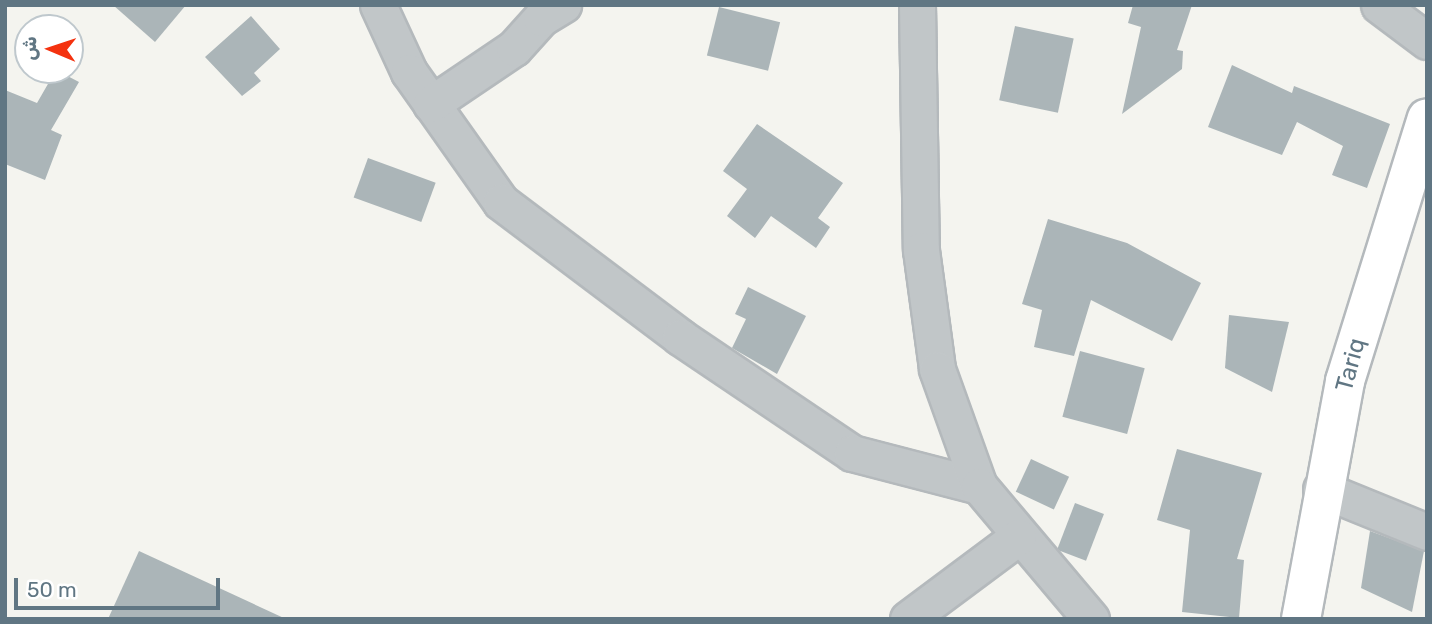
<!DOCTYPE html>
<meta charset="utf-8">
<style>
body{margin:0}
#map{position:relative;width:1432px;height:624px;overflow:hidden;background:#f4f4ef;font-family:Rubik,Cairo,sans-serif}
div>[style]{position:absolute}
.building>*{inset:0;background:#abb5b8;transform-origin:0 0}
.roads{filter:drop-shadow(2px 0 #b4b9bc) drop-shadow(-2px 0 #b4b9bc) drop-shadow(0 2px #b4b9bc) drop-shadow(0 -2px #b4b9bc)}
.minor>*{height:35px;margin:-17.5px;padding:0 17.5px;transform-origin:17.5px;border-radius:17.5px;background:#c1c6c8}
.major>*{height:38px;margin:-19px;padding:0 19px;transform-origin:19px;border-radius:19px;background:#fff}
span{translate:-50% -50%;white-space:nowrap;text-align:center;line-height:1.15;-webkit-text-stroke:7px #fff;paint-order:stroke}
.street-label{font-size:24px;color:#607683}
.frame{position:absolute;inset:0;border:7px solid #607683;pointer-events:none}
.north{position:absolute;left:14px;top:14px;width:70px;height:70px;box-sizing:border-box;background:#fff;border:2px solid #bfc8cd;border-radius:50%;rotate:272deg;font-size:19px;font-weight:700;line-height:28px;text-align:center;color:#607683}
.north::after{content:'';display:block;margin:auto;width:24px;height:32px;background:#f4320f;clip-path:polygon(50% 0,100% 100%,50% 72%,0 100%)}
.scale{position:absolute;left:14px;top:578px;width:206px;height:32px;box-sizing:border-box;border:4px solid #607683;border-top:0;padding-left:9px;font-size:21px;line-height:24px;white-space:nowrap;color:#607683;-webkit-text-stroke:5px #fff;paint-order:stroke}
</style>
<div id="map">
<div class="building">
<div style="clip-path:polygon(113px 5px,186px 5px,155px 42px)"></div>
<div style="clip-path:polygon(1133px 5px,1192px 5px,1177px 50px,1183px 51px,1182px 69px,1122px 114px,1141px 27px,1128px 23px)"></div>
<div style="left:719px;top:7px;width:63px;height:50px;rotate:14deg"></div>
<div style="clip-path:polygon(251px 16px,280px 49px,254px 73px,261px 81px,242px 96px,205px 57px)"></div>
<div style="left:1015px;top:26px;width:60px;height:76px;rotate:12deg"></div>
<div style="clip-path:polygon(1232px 65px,1292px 93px,1294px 86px,1390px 124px,1367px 188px,1332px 175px,1343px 146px,1297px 122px,1282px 155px,1208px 127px)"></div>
<div style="clip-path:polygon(56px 70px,79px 82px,51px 130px,62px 135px,45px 180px,5px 164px,5px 90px,37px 103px)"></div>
<div style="clip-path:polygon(757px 124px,843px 183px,818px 218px,830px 227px,816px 248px,771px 216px,755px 238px,727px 216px,747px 189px,723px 171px)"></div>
<div style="left:368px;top:158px;width:72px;height:42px;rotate:20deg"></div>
<div style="clip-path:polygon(1048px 219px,1127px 243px,1201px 283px,1172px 341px,1091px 300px,1074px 356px,1034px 347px,1042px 310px,1022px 304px)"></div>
<div style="clip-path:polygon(748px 287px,806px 316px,777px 374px,732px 348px,746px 319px,735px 314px)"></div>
<div style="clip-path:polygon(1229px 315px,1289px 322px,1272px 392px,1225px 368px)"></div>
<div style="left:1080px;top:351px;width:67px;height:68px;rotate:15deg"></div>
<div style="clip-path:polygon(1177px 449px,1262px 473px,1237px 559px,1244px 560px,1239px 618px,1182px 612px,1190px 530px,1157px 520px)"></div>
<div style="left:1031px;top:459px;width:42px;height:36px;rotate:25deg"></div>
<div style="left:1075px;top:503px;width:31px;height:50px;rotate:21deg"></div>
<div style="clip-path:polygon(1370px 531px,1424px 551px,1412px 612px,1361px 588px)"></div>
<div style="clip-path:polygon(139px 551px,286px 619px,108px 619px)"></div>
</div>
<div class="roads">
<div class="minor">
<div style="left:378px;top:5px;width:74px;rotate:65.2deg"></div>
<div style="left:409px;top:72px;width:159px;rotate:54.7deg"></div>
<div style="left:501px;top:202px;width:224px;rotate:37deg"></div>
<div style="left:680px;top:337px;width:207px;rotate:34deg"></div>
<div style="left:852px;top:453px;width:131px;rotate:14.6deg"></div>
<div style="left:917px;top:5px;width:245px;rotate:89.1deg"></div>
<div style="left:921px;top:250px;width:120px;rotate:82.3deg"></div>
<div style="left:937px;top:369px;width:124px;rotate:70.3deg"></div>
<div style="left:979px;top:486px;width:174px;rotate:49.9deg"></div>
<div style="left:1379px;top:5px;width:60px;rotate:36.9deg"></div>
<div style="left:431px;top:104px;width:100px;rotate:-34deg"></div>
<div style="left:514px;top:48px;width:40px;rotate:-48deg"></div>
<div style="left:541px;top:18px;width:26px;rotate:-31deg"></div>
<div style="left:1321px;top:489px;width:114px;rotate:22.1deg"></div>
<div style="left:908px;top:619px;width:137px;rotate:-36.7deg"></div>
</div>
<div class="major">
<div style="left:1301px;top:619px;width:242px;rotate:-79.5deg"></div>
<div style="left:1345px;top:381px;width:275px;rotate:-72.7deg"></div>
</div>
</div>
<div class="street-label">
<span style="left:1351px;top:365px;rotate:-75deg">Tariq</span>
</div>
<div class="frame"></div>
<div class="north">ش</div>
<div class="scale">50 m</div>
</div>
